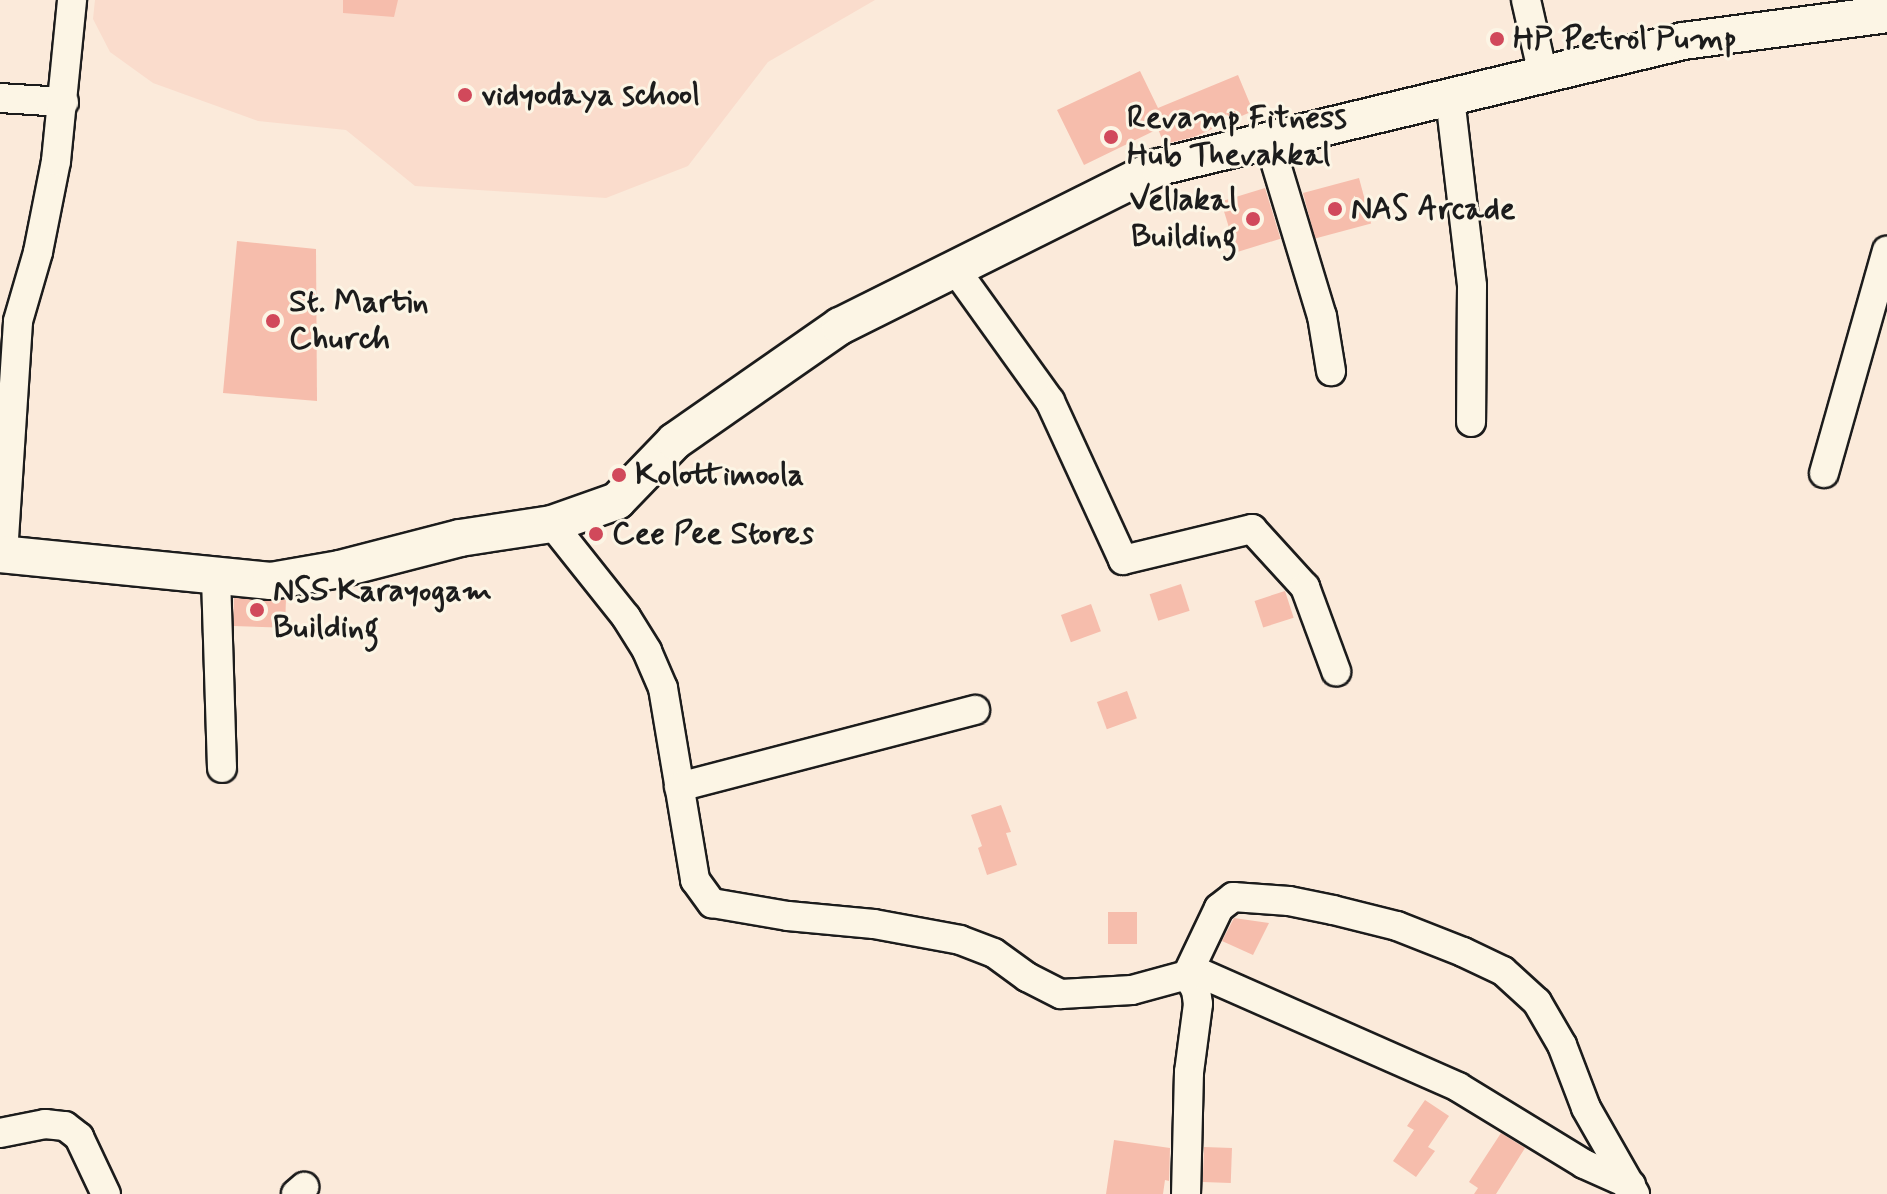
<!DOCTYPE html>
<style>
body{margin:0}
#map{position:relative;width:1887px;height:1194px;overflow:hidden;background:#fbeada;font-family:Mynerve,sans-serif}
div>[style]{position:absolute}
.built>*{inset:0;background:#fadccc}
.building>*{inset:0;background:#f6bdac;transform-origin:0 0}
.roads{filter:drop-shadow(2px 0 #1c1c1c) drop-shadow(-2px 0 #1c1c1c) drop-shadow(0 2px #1c1c1c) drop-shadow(0 -2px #1c1c1c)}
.minor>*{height:28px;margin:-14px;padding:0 14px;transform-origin:14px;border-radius:14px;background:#fcf5e5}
.major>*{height:36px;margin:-18px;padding:0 18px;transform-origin:18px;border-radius:18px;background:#fcf5e5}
.dots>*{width:22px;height:22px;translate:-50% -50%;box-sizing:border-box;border:4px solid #fcf5e5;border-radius:50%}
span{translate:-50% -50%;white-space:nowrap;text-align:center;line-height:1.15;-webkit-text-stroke:6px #fcf5e5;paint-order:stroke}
.poi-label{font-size:32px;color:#1c1c1c;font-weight:700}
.left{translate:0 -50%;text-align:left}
.right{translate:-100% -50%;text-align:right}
</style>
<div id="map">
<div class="built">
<div style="clip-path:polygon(95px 0,875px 0,768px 62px,688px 166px,606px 198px,415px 186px,346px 130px,258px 121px,153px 83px,110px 52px,93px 19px)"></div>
</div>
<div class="building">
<div style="clip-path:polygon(343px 0,398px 0,394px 17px,343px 13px)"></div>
<div style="clip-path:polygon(1140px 71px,1158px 108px,1238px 75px,1253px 111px,1194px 137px,1164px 144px,1158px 129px,1084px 165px,1057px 110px)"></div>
<div style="left:1359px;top:178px;width:47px;height:58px;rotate:75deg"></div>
<div style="left:1265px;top:188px;width:53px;height:46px;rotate:73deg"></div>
<div style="clip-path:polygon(237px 241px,316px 249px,317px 401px,223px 393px)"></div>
<div style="left:1181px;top:584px;width:28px;height:33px;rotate:72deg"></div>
<div style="left:1285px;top:591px;width:28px;height:32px;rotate:72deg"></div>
<div style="left:234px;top:598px;width:52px;height:28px;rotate:2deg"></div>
<div style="left:1091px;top:604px;width:29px;height:32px;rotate:70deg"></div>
<div style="left:1127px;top:691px;width:29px;height:32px;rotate:70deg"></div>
<div style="clip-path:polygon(1001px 805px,1011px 832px,1006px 833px,1017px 865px,987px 875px,978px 848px,982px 846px,971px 815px)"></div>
<div style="left:1108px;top:912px;width:29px;height:32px"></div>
<div style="clip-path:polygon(1234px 918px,1269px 923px,1253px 955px,1222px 941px)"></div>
<div style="clip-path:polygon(1425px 1100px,1449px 1116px,1428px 1147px,1435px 1151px,1416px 1177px,1393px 1161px,1414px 1130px,1407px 1126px)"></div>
<div style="clip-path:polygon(1501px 1133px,1525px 1148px,1496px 1194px,1474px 1194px,1478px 1188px,1469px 1182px)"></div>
<div style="clip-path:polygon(1114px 1140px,1170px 1148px,1169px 1181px,1165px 1180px,1163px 1194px,1106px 1194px)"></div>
<div style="left:1204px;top:1147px;width:28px;height:35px;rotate:2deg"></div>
</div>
<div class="roads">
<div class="minor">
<div style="left:1526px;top:0;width:77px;rotate:77.2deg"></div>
<div style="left:0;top:98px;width:64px;rotate:3.6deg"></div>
<div style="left:1450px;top:98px;width:189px;rotate:83.3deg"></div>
<div style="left:1472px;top:286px;width:136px;rotate:90.4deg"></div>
<div style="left:1269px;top:141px;width:183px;rotate:73.2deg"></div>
<div style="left:1322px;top:316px;width:56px;rotate:80.7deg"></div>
<div style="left:955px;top:269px;width:163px;rotate:54.3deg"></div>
<div style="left:1050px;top:401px;width:175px;rotate:65.3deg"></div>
<div style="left:1123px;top:560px;width:133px;rotate:-13.5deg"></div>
<div style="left:1252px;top:529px;width:79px;rotate:47.6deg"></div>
<div style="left:1305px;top:587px;width:90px;rotate:69.7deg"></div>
<div style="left:1824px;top:473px;width:231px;rotate:-74.2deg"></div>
<div style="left:552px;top:524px;width:119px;rotate:51.5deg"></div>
<div style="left:626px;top:617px;width:40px;rotate:58deg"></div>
<div style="left:647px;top:651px;width:40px;rotate:66.6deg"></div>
<div style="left:663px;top:688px;width:195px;rotate:80.5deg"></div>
<div style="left:695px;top:880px;width:29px;rotate:54deg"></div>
<div style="left:712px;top:903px;width:77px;rotate:9.7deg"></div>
<div style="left:788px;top:916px;width:86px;rotate:5.3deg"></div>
<div style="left:874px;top:924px;width:87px;rotate:10.5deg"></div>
<div style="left:960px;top:940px;width:36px;rotate:21deg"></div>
<div style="left:994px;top:953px;width:41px;rotate:36deg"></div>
<div style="left:1027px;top:977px;width:38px;rotate:27deg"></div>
<div style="left:1061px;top:994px;width:71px;rotate:-3.2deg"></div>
<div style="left:1132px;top:990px;width:57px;rotate:-15.3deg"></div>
<div style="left:1187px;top:975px;width:17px;rotate:59deg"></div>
<div style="left:1196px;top:990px;width:14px;rotate:82deg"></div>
<div style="left:1198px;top:1004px;width:69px;rotate:97.5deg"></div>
<div style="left:1189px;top:1072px;width:122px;rotate:91.4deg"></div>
<div style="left:3px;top:554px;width:233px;rotate:-86.3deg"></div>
<div style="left:18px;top:321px;width:72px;rotate:-73.8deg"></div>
<div style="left:38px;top:252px;width:93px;rotate:-78.8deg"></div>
<div style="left:56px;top:161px;width:162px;rotate:-84.3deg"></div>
<div style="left:216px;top:577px;width:191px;rotate:88.2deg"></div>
<div style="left:679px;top:787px;width:306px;rotate:-14.6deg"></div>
<div style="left:1191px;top:969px;width:292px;rotate:23.8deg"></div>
<div style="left:1458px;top:1087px;width:148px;rotate:31.4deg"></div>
<div style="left:1584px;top:1164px;width:51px;rotate:24.1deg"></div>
<div style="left:1631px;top:1185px;width:4px;rotate:135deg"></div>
<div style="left:1187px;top:975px;width:74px;rotate:-64.5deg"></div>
<div style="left:1219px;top:908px;width:18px;rotate:-38deg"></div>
<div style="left:1233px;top:897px;width:56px;rotate:4.1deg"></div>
<div style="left:1289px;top:901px;width:45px;rotate:11.6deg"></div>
<div style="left:1333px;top:910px;width:66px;rotate:14deg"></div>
<div style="left:1397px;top:926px;width:71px;rotate:21.5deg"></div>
<div style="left:1463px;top:952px;width:44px;rotate:25.4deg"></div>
<div style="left:1503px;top:971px;width:46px;rotate:42.4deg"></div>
<div style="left:1537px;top:1002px;width:50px;rotate:59.8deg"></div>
<div style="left:1562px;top:1045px;width:67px;rotate:69.1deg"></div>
<div style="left:1586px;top:1108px;width:99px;rotate:60.3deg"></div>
<div style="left:0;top:1133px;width:46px;rotate:-11.3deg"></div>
<div style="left:45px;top:1124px;width:20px;rotate:6deg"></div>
<div style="left:65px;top:1126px;width:18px;rotate:38deg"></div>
<div style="left:79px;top:1137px;width:63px;rotate:64.7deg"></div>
<div style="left:296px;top:1194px;width:11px;rotate:-41deg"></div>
</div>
<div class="major">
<div style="left:0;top:554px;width:272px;rotate:5.7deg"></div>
<div style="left:271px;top:581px;width:70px;rotate:-9.9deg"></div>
<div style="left:340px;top:569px;width:124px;rotate:-14.5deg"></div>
<div style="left:460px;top:538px;width:93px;rotate:-8.7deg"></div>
<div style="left:552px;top:524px;width:69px;rotate:-19.5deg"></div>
<div style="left:617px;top:501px;width:83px;rotate:-46deg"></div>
<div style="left:675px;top:441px;width:201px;rotate:-34.9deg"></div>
<div style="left:840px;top:326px;width:356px;rotate:-26.5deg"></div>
<div style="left:1159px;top:167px;width:539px;rotate:-13.52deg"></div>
<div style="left:1683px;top:41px;width:206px;rotate:-7.5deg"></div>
</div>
</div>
<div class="dots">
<div style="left:1497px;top:39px;background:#d1495b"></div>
<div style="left:465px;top:95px;background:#d1495b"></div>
<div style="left:1111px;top:137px;background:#d1495b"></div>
<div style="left:1335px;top:209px;background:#d1495b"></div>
<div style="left:1253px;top:219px;background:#d1495b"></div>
<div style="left:273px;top:321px;background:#d1495b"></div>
<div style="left:619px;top:475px;background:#d1495b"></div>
<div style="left:596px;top:534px;background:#d1495b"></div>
<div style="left:257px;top:610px;background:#d1495b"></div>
</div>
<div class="poi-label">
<span class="left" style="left:1513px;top:39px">HP Petrol Pump</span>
<span class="left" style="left:481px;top:95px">vidyodaya school</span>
<span class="left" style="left:1127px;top:137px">Revamp Fitness<br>Hub Thevakkal</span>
<span class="right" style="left:1237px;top:219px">Vellakal<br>Building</span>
<span class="left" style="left:1351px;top:209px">NAS Arcade</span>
<span class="left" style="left:289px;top:321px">St. Martin<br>Church</span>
<span class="left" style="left:635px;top:475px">Kolottimoola</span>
<span class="left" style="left:612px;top:534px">Cee Pee Stores</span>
<span class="left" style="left:273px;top:610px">NSS Karayogam<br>Building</span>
</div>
</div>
